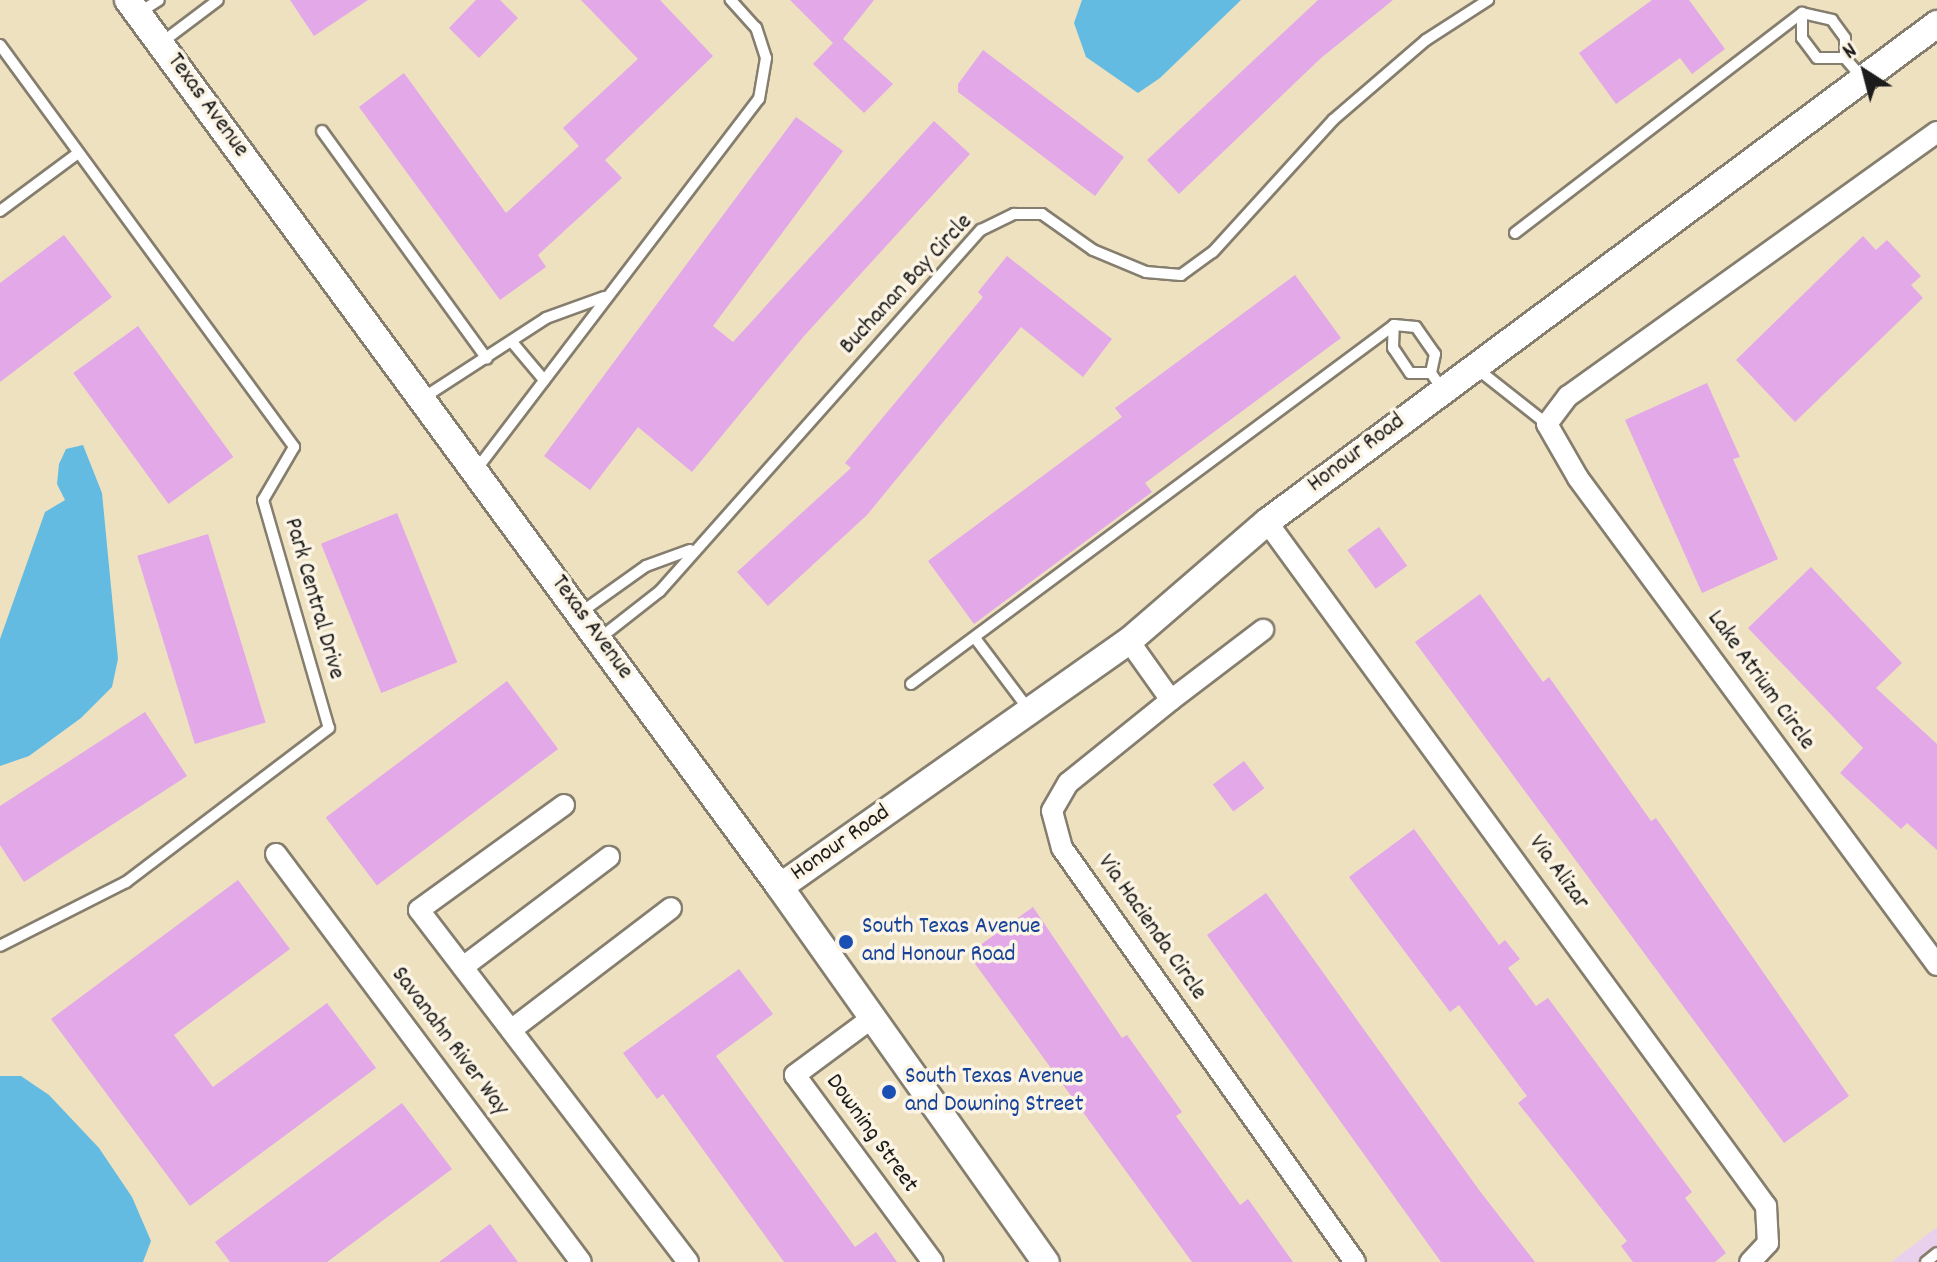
<!DOCTYPE html>
<style>
body{margin:0}
#map{position:relative;width:1937px;height:1262px;overflow:hidden;background:#eee1c0;font-family:Dekko,sans-serif}
div>[style]{position:absolute}
.built>*{inset:0;background:#e9d1ed}
.water>*{inset:0;background:#64bbe1}
.building>*{inset:0;background:#e2a8e8;transform-origin:0 0}
.roads{filter:drop-shadow(2px 0 #857e6e) drop-shadow(-2px 0 #857e6e) drop-shadow(0 2px #857e6e) drop-shadow(0 -2px #857e6e)}
.service>*{height:10px;margin:-5px;padding:0 5px;transform-origin:5px;border-radius:5px;background:#fff}
.minor>*{height:20px;margin:-10px;padding:0 10px;transform-origin:10px;border-radius:10px;background:#fff}
.tertiary>*{height:26px;margin:-13px;padding:0 13px;transform-origin:13px;border-radius:13px;background:#fff}
.dots>*{width:22px;height:22px;translate:-50% -50%;box-sizing:border-box;border:4px solid #fcf5e5;border-radius:50%}
span{translate:-50% -50%;white-space:nowrap;text-align:center;line-height:1.15;-webkit-text-stroke:7px #fcf5e5;paint-order:stroke}
.street-label{font-size:24px;color:#1c1c1c}
.transit-label{font-size:24px;color:#164399}
.left{translate:0 -50%;text-align:left}
.north{position:absolute;left:1825px;top:32px;width:80px;height:80px;-webkit-text-stroke:6px #fcf5e5;paint-order:stroke;rotate:324deg;font-size:22px;font-weight:700;line-height:32px;text-align:center;color:#1c1c1c}
.north::after{content:'';display:block;margin:auto;width:28px;height:36px;background:#1c1c1c;clip-path:polygon(50% 0,100% 100%,50% 72%,0 100%)}
</style>
<div id="map">
<div class="built">
<div style="clip-path:polygon(1937px 1227px,1937px 1262px,1891px 1262px)"></div>
</div>
<div class="water">
<div style="clip-path:polygon(1082px 0,1241px 0,1160px 78px,1138px 93px,1086px 57px,1074px 23px)"></div>
<div style="clip-path:polygon(83px 445px,102px 493px,118px 659px,112px 687px,81px 718px,29px 756px,0 766px,0 639px,45px 512px,65px 500px,57px 484px,59px 464px,66px 449px)"></div>
<div style="clip-path:polygon(0 1076px,21px 1076px,49px 1095px,99px 1148px,132px 1197px,151px 1241px,143px 1262px,0 1262px)"></div>
</div>
<div class="building">
<div style="clip-path:polygon(290px 0,368px 0,314px 36px)"></div>
<div style="clip-path:polygon(476px 0,500px 0,518px 18px,479px 58px,449px 28px)"></div>
<div style="clip-path:polygon(581px 0,660px 0,713px 56px,605px 160px,622px 178px,538px 255px,546px 267px,500px 300px,359px 107px,404px 73px,506px 213px,579px 146px,563px 128px,638px 59px)"></div>
<div style="clip-path:polygon(790px 0,874px 0,843px 39px,893px 84px,864px 113px,813px 64px,833px 43px)"></div>
<div style="clip-path:polygon(1318px 0,1393px 0,1321px 58px,1179px 194px,1147px 160px)"></div>
<div style="clip-path:polygon(1652px 0,1689px 0,1725px 49px,1692px 74px,1680px 58px,1616px 104px,1579px 53px)"></div>
<div style="clip-path:polygon(983px 50px,1124px 157px,1095px 196px,958px 92px,958px 84px)"></div>
<div style="clip-path:polygon(796px 117px,843px 151px,713px 326px,733px 342px,934px 121px,970px 154px,804px 336px,692px 472px,638px 427px,590px 490px,544px 456px)"></div>
<div style="clip-path:polygon(64px 235px,112px 297px,0 382px,0 283px)"></div>
<div style="clip-path:polygon(1863px 236px,1876px 250px,1887px 240px,1921px 276px,1911px 285px,1923px 298px,1795px 422px,1736px 360px)"></div>
<div style="clip-path:polygon(1007px 256px,1112px 339px,1083px 377px,1021px 327px,867px 515px,768px 606px,737px 572px,851px 468px,845px 463px,983px 297px,978px 292px)"></div>
<div style="clip-path:polygon(1295px 275px,1341px 338px,1145px 483px,1152px 492px,974px 624px,928px 561px,1122px 417px,1115px 408px)"></div>
<div style="left:138px;top:326px;width:162px;height:80px;rotate:54deg"></div>
<div style="clip-path:polygon(1707px 383px,1740px 457px,1733px 459px,1778px 559px,1702px 593px,1625px 420px)"></div>
<div style="left:397px;top:513px;width:161px;height:82px;rotate:68deg"></div>
<div style="left:1379px;top:527px;width:48px;height:39px;rotate:54deg"></div>
<div style="left:208px;top:534px;width:197px;height:74px;rotate:73deg"></div>
<div style="clip-path:polygon(1811px 567px,1902px 663px,1876px 688px,1937px 744px,1937px 850px,1907px 823px,1901px 829px,1840px 773px,1863px 748px,1748px 628px)"></div>
<div style="clip-path:polygon(1480px 594px,1543px 682px,1549px 677px,1651px 821px,1656px 818px,1849px 1096px,1784px 1143px,1415px 642px)"></div>
<div style="left:507px;top:681px;width:85px;height:227px;rotate:53deg"></div>
<div style="clip-path:polygon(145px 712px,187px 776px,24px 882px,0 845px,0 806px)"></div>
<div style="left:1244px;top:761px;width:34px;height:39px;rotate:53deg"></div>
<div style="clip-path:polygon(1414px 829px,1499px 945px,1505px 940px,1520px 959px,1508px 968px,1536px 1006px,1548px 998px,1692px 1192px,1685px 1198px,1726px 1253px,1715px 1262px,1633px 1262px,1621px 1246px,1627px 1241px,1518px 1103px,1527px 1096px,1459px 1005px,1450px 1012px,1349px 877px)"></div>
<div style="clip-path:polygon(238px 880px,290px 949px,174px 1035px,213px 1087px,327px 1003px,376px 1068px,190px 1206px,51px 1019px)"></div>
<div style="clip-path:polygon(1266px 893px,1479px 1190px,1535px 1262px,1441px 1262px,1207px 935px)"></div>
<div style="clip-path:polygon(1033px 907px,1122px 1038px,1127px 1035px,1182px 1112px,1176px 1116px,1240px 1205px,1248px 1199px,1293px 1262px,1192px 1262px,968px 954px)"></div>
<div style="clip-path:polygon(739px 969px,773px 1014px,716px 1056px,855px 1247px,876px 1232px,897px 1262px,784px 1262px,663px 1094px,657px 1099px,623px 1053px)"></div>
<div style="clip-path:polygon(402px 1103px,452px 1169px,327px 1262px,230px 1262px,215px 1242px)"></div>
<div style="clip-path:polygon(490px 1224px,518px 1262px,439px 1262px)"></div>
</div>
<div class="roads">
<div class="service">
<div style="left:140px;top:12px;width:22px;rotate:-32deg"></div>
<div style="left:161px;top:43px;width:71px;rotate:-37deg"></div>
<div style="left:0;top:45px;width:498px;rotate:53.8deg"></div>
<div style="left:294px;top:447px;width:61px;rotate:120.3deg"></div>
<div style="left:263px;top:500px;width:237px;rotate:73.9deg"></div>
<div style="left:329px;top:728px;width:255px;rotate:142.8deg"></div>
<div style="left:126px;top:882px;width:141px;rotate:153.1deg"></div>
<div style="left:1845px;top:58px;width:28px;rotate:180deg"></div>
<div style="left:1817px;top:58px;width:25px;rotate:-127deg"></div>
<div style="left:1802px;top:38px;width:25px;rotate:-90deg"></div>
<div style="left:1802px;top:13px;width:31px;rotate:13deg"></div>
<div style="left:1832px;top:20px;width:22px;rotate:54deg"></div>
<div style="left:1845px;top:38px;width:20px;rotate:90deg"></div>
<div style="left:1845px;top:58px;width:28px;rotate:49deg"></div>
<div style="left:322px;top:131px;width:281px;rotate:54.1deg"></div>
<div style="left:0;top:211px;width:97px;rotate:-36.6deg"></div>
<div style="left:1515px;top:233px;width:362px;rotate:-37.5deg"></div>
<div style="left:512px;top:342px;width:50px;rotate:49.9deg"></div>
<div style="left:1476px;top:368px;width:90px;rotate:38.3deg"></div>
<div style="left:1431px;top:373px;width:21px;rotate:180deg"></div>
<div style="left:1410px;top:373px;width:30px;rotate:-124deg"></div>
<div style="left:1393px;top:348px;width:23px;rotate:-88deg"></div>
<div style="left:1394px;top:325px;width:22px;rotate:5deg"></div>
<div style="left:1416px;top:327px;width:33px;rotate:55deg"></div>
<div style="left:1435px;top:354px;width:19px;rotate:102deg"></div>
<div style="left:1431px;top:373px;width:19px;rotate:55deg"></div>
<div style="left:423px;top:398px;width:147px;rotate:-33deg"></div>
<div style="left:546px;top:318px;width:62px;rotate:-19.9deg"></div>
<div style="left:476px;top:470px;width:467px;rotate:-52.7deg"></div>
<div style="left:759px;top:99px;width:42px;rotate:-80.3deg"></div>
<div style="left:766px;top:58px;width:32px;rotate:-108deg"></div>
<div style="left:756px;top:28px;width:38px;rotate:-132deg"></div>
<div style="left:580px;top:613px;width:81px;rotate:-35.5deg"></div>
<div style="left:646px;top:566px;width:47px;rotate:-20deg"></div>
<div style="left:600px;top:638px;width:76px;rotate:-38.1deg"></div>
<div style="left:660px;top:591px;width:483px;rotate:-48.4deg"></div>
<div style="left:981px;top:230px;width:37px;rotate:-26deg"></div>
<div style="left:1014px;top:214px;width:28px"></div>
<div style="left:1042px;top:214px;width:62px;rotate:35.2deg"></div>
<div style="left:1093px;top:250px;width:57px;rotate:22.5deg"></div>
<div style="left:1146px;top:272px;width:35px;rotate:5deg"></div>
<div style="left:1181px;top:275px;width:39px;rotate:-36deg"></div>
<div style="left:1213px;top:252px;width:178px;rotate:-47.7deg"></div>
<div style="left:1333px;top:120px;width:123px;rotate:-40.7deg"></div>
<div style="left:1426px;top:40px;width:74px;rotate:-32.8deg"></div>
<div style="left:975px;top:638px;width:90px;rotate:53.1deg"></div>
<div style="left:911px;top:684px;width:602px;rotate:-36.62deg"></div>
<div style="left:1926px;top:1262px;width:14px;rotate:-39deg"></div>
</div>
<div class="minor">
<div style="left:1937px;top:132px;width:454px;rotate:144.4deg"></div>
<div style="left:1568px;top:396px;width:35px;rotate:127deg"></div>
<div style="left:1547px;top:424px;width:62px;rotate:60.1deg"></div>
<div style="left:1578px;top:478px;width:605px;rotate:53.6deg"></div>
<div style="left:1267px;top:522px;width:847px;rotate:53.89deg"></div>
<div style="left:1766px;top:1206px;width:37px;rotate:87deg"></div>
<div style="left:1768px;top:1243px;width:26px;rotate:133deg"></div>
<div style="left:1129px;top:641px;width:72px;rotate:54.6deg"></div>
<div style="left:1171px;top:700px;width:132px;rotate:141.1deg"></div>
<div style="left:1068px;top:783px;width:32px;rotate:120deg"></div>
<div style="left:1052px;top:811px;width:38px;rotate:75deg"></div>
<div style="left:1062px;top:848px;width:507px;rotate:54.71deg"></div>
<div style="left:1171px;top:700px;width:116px;rotate:-37.3deg"></div>
<div style="left:564px;top:805px;width:179px;rotate:144.1deg"></div>
<div style="left:419px;top:910px;width:443px;rotate:52.6deg"></div>
<div style="left:276px;top:854px;width:509px;rotate:53.22deg"></div>
<div style="left:463px;top:967px;width:183px;rotate:-37deg"></div>
<div style="left:872px;top:1018px;width:96px;rotate:143.5deg"></div>
<div style="left:795px;top:1075px;width:232px;rotate:53.6deg"></div>
<div style="left:511px;top:1030px;width:201px;rotate:-37.3deg"></div>
</div>
<div class="tertiary">
<div style="left:128px;top:0;width:1101px;rotate:53.68deg"></div>
<div style="left:780px;top:887px;width:460px;rotate:54.7deg"></div>
<div style="left:780px;top:887px;width:427px;rotate:-35.2deg"></div>
<div style="left:1129px;top:641px;width:182px;rotate:-40.8deg"></div>
<div style="left:1267px;top:522px;width:835px;rotate:-36.62deg"></div>
</div>
</div>
<div class="dots">
<div style="left:846px;top:942px;background:#1a4fb4"></div>
<div style="left:889px;top:1092px;background:#1a4fb4"></div>
</div>
<div class="street-label">
<span style="left:207px;top:106px;rotate:54deg">Texas Avenue</span>
<span style="left:907px;top:285px;rotate:-47deg">Buchanan Bay Circle</span>
<span style="left:1357px;top:454px;rotate:-37deg">Honour Road</span>
<span style="left:313px;top:599px;rotate:74deg">Park Central Drive</span>
<span style="left:591px;top:628px;rotate:54deg">Texas Avenue</span>
<span style="left:1760px;top:681px;rotate:54deg">Lake Atrium Circle</span>
<span style="left:841px;top:844px;rotate:-35deg">Honour Road</span>
<span style="left:1558px;top:873px;rotate:54deg">Via Alizar</span>
<span style="left:1151px;top:928px;rotate:55deg">Via Hacienda Circle</span>
<span style="left:449px;top:1042px;rotate:53deg">Savanahn River Way</span>
<span style="left:871px;top:1134px;rotate:54deg">Downing Street</span>
</div>
<div class="transit-label">
<span class="left" style="left:862px;top:942px">South Texas Avenue<br>and Honour Road</span>
<span class="left" style="left:905px;top:1092px">South Texas Avenue<br>and Downing Street</span>
</div>
<div class="north">N</div>
</div>
